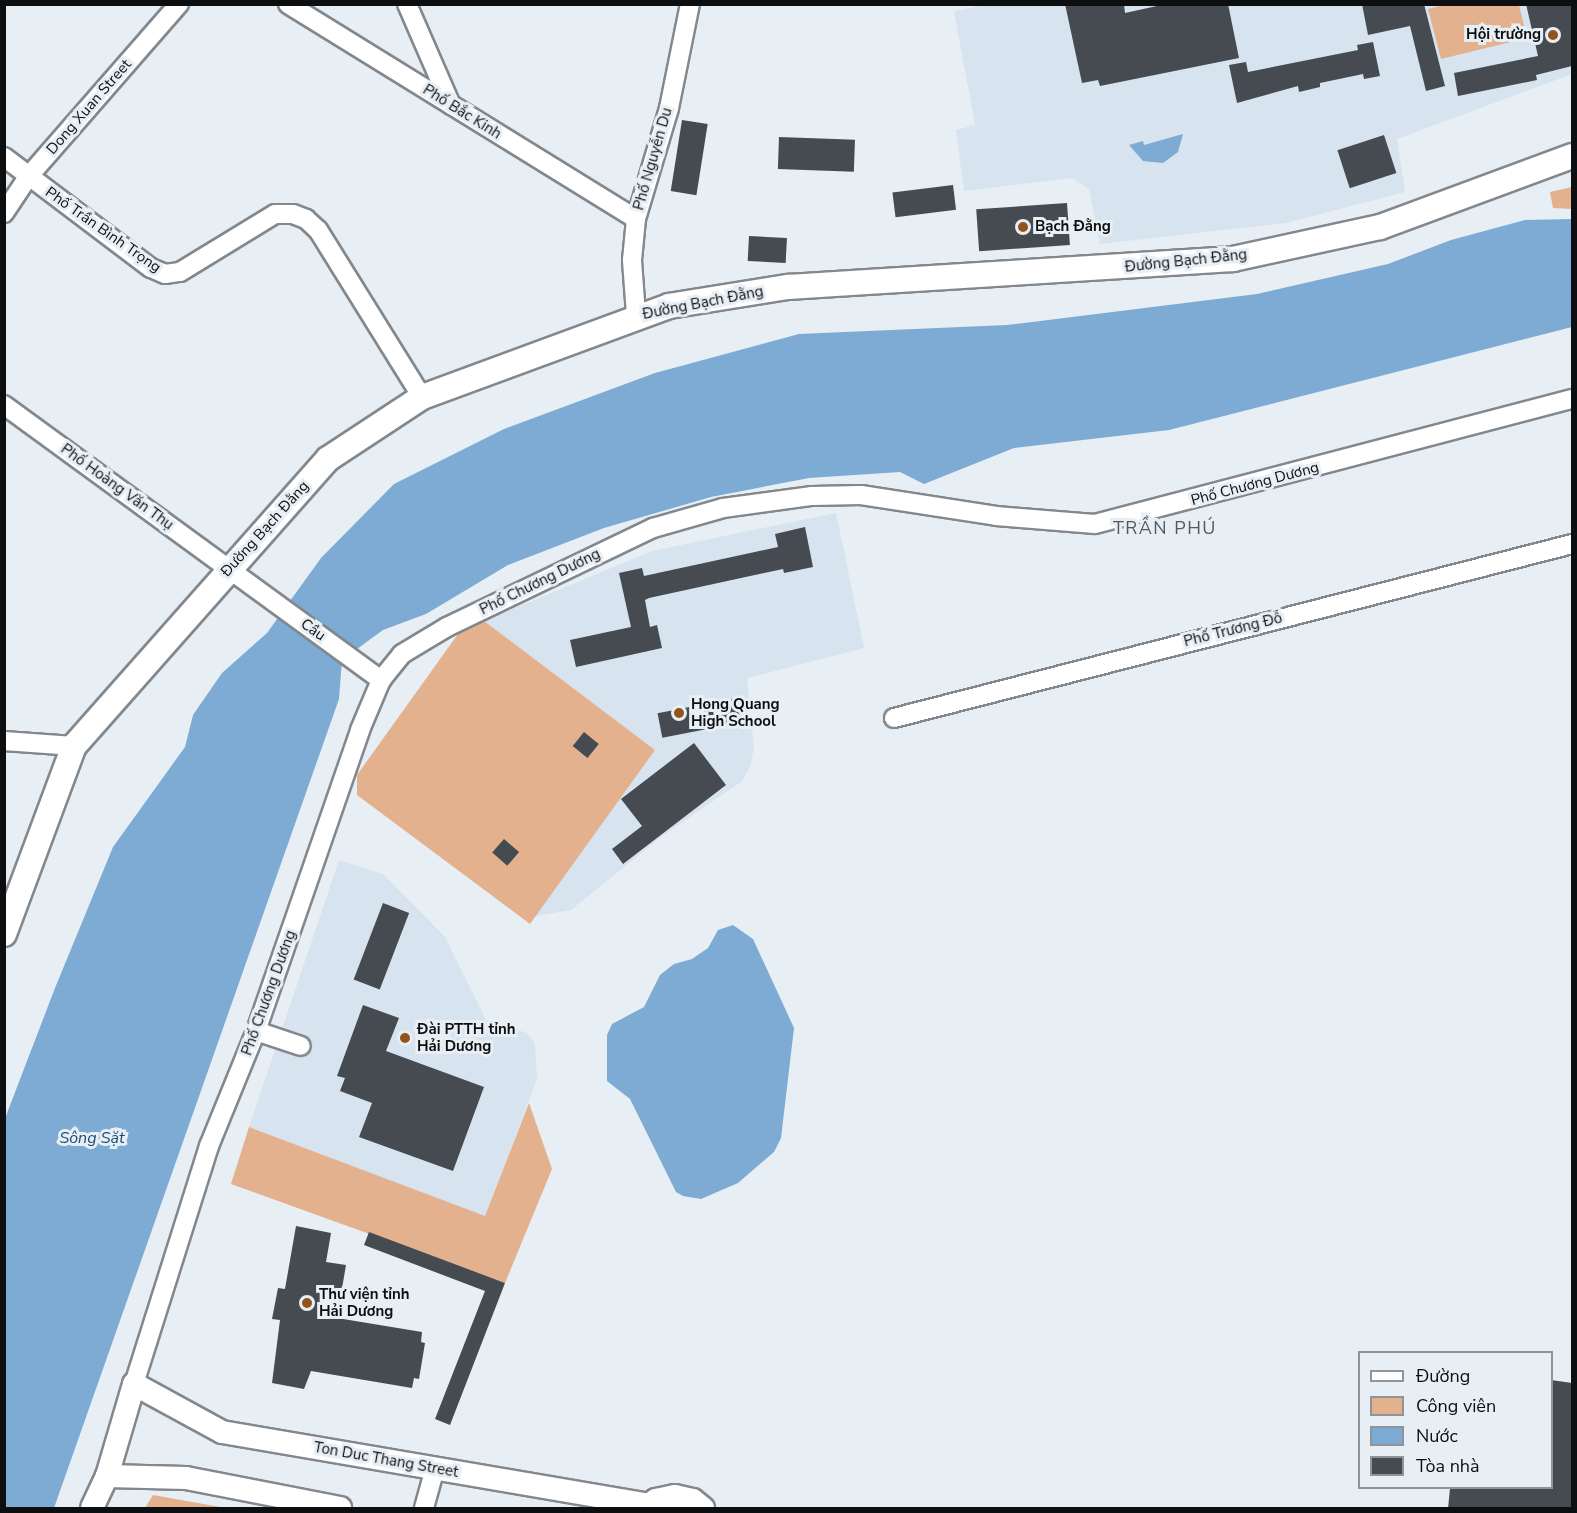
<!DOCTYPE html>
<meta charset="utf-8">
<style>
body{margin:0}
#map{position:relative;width:1577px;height:1513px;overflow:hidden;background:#e7eef4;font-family:"Nunito Sans",sans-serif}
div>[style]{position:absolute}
.built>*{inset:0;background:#d7e3ef}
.green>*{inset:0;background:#e3b18e}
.water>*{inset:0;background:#7dabd4}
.building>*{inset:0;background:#454b50;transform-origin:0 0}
.roads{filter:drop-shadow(2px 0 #82888d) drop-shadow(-2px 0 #82888d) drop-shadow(0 2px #82888d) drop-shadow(0 -2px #82888d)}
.minor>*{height:18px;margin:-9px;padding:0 9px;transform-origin:9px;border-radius:9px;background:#fff}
.tertiary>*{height:22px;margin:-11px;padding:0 11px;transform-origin:11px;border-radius:11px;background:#fff}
.secondary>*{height:24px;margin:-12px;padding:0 12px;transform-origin:12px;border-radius:12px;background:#fff}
.dots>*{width:16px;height:16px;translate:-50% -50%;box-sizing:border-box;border:3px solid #e7eef4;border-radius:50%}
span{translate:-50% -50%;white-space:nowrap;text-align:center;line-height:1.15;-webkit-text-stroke:6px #e7eef4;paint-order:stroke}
.poi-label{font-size:15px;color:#0c0e10;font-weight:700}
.right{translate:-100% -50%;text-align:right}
.left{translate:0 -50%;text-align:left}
.street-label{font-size:15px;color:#0c0e10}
.water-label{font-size:16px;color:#194c74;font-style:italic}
.quarter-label{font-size:18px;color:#53585e;letter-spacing:1.5px}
.frame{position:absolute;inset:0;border:6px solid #0c0e10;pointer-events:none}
.legend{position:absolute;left:1358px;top:1351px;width:195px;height:138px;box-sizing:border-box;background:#e7eef4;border:2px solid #8f9499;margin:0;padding:8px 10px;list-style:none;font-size:18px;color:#0c0e10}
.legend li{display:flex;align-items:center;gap:12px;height:30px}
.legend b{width:30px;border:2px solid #8f9499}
</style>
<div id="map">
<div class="built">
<div style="clip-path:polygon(989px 4px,1572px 5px,1572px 74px,1397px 139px,1405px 192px,1286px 223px,1100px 244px,1089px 189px,1072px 178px,964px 191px,956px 130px,975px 125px,954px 11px)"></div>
<div style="clip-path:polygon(836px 513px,864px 648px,747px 678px,754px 748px,750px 767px,742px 781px,661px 837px,571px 910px,535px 916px,655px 750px,484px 621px,652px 551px)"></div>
<div style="clip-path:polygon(339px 860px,383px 874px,445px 937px,486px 1020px,527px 1033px,535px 1044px,537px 1079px,485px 1217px,249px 1127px)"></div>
</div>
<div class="green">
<div style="clip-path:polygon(1447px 4px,1519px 5px,1527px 38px,1441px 59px,1428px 9px)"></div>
<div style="clip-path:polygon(1572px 187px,1572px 209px,1553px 208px,1550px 192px)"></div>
<div style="clip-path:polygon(484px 621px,655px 750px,530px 924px,357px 795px,357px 775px,458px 634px)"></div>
<div style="clip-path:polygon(529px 1103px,552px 1169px,505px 1283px,231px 1184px,249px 1127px,485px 1216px)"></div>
<div style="clip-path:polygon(153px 1495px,226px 1508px,145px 1508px)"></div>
</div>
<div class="water">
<div style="clip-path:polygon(1183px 134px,1178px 152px,1163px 163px,1143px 161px,1129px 145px,1143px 141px,1144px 145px)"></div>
<div style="clip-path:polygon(1572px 219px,1572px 327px,1169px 430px,1014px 448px,924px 484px,900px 472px,809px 478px,711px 497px,604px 528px,508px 565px,426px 614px,383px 630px,342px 660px,339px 699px,54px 1508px,5px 1508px,4px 1121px,55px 988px,113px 847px,185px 747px,193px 715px,222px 673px,267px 633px,321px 558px,394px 484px,504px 429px,655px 373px,799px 334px,1007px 325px,1257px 294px,1388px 264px,1451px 240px,1525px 220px)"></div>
<div style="clip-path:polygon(733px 925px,753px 939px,794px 1028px,781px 1138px,774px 1152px,738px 1183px,701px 1199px,683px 1196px,676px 1192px,630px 1099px,607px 1081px,607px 1035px,612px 1024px,644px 1007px,660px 975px,674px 964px,692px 959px,708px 948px,718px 930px)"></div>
</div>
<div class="building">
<div style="clip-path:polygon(1065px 4px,1124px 4px,1125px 13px,1166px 4px,1228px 4px,1239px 58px,1100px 86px,1098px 80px,1082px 83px)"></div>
<div style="clip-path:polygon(1362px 4px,1424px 4px,1445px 86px,1426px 91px,1410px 26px,1368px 35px)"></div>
<div style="clip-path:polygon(1526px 4px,1572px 4px,1572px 66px,1536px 75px,1537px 80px,1458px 96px,1454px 73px,1538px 56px)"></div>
<div style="clip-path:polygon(1373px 42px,1380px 76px,1364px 79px,1363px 74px,1320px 83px,1320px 87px,1299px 92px,1298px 86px,1237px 103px,1229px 65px,1246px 62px,1248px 72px,1358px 50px,1357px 45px)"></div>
<div style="left:682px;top:120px;width:26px;height:72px;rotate:9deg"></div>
<div style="left:1384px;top:135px;width:40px;height:49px;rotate:72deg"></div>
<div style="left:779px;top:137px;width:76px;height:32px;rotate:2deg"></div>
<div style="left:953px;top:185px;width:25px;height:61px;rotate:83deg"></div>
<div style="left:1067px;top:203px;width:42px;height:91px;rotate:86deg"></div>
<div style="left:749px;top:236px;width:38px;height:25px;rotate:3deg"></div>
<div style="clip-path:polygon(805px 527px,813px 567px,784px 573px,783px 569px,649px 598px,645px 600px,650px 627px,657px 625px,662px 648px,576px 667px,570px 640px,631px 627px,619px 573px,642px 568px,644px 576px,778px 547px,775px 534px)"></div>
<div style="left:741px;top:697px;width:25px;height:85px;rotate:79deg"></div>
<div style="left:584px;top:732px;width:19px;height:18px;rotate:39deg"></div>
<div style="clip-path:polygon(694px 743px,726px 785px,623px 864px,612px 849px,642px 826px,621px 799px)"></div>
<div style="left:504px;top:839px;width:20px;height:18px;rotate:41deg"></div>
<div style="left:383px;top:903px;width:28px;height:82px;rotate:21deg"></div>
<div style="clip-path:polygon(363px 1005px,399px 1018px,386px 1051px,484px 1087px,453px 1171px,359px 1137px,372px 1103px,340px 1091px,345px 1078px,337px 1076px)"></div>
<div style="clip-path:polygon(296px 1226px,331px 1233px,326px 1262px,346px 1265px,337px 1318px,422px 1332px,421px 1342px,425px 1343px,419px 1379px,414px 1378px,412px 1388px,311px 1371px,304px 1389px,272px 1383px,280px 1320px,272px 1319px,278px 1288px,285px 1289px)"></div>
<div style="clip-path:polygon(369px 1232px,505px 1283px,450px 1425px,435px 1419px,485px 1291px,364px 1245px)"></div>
<div style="clip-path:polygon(1551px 1380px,1572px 1383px,1572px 1509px,1448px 1509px,1450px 1488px,1551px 1488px)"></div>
</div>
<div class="roads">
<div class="minor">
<div style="left:288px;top:4px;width:409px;rotate:31.7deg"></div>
<div style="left:407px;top:4px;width:110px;rotate:66.5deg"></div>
<div style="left:4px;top:157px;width:184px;rotate:37.1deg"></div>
<div style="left:151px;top:268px;width:15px;rotate:23deg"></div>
<div style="left:165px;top:274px;width:15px;rotate:-8deg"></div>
<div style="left:180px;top:272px;width:111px;rotate:-31.4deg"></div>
<div style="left:275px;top:214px;width:18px"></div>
<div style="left:293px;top:214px;width:14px;rotate:21deg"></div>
<div style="left:306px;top:219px;width:16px;rotate:43deg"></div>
<div style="left:318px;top:230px;width:197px;rotate:58.1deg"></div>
<div style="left:4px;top:213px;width:43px;rotate:-56.3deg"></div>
<div style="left:28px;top:177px;width:230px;rotate:-48.9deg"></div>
<div style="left:636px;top:315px;width:55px;rotate:-94.2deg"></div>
<div style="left:632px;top:260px;width:41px;rotate:-84.4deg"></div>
<div style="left:636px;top:219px;width:116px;rotate:-73.4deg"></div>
<div style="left:669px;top:108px;width:106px;rotate:-78.6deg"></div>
<div style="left:4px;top:405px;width:467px;rotate:36.1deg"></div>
<div style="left:894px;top:718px;width:700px;rotate:-14.39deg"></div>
<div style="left:4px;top:741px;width:70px;rotate:4.1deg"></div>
<div style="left:256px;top:1031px;width:47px;rotate:18.4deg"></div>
<div style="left:134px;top:1384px;width:250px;rotate:-72.5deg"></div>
<div style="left:209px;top:1146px;width:124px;rotate:-67.8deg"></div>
<div style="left:256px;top:1031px;width:318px;rotate:-70.9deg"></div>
<div style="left:360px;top:730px;width:54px;rotate:-67.2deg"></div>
<div style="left:381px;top:680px;width:33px;rotate:-51deg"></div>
<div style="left:402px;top:654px;width:52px;rotate:-31deg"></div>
<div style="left:447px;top:627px;width:229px;rotate:-25.7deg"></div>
<div style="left:653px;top:528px;width:73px;rotate:-15.9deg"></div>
<div style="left:723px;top:508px;width:90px;rotate:-7.7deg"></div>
<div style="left:812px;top:496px;width:49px;rotate:-1.2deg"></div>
<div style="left:861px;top:495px;width:137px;rotate:8.8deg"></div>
<div style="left:996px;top:516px;width:99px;rotate:4.6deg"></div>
<div style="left:1095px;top:524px;width:493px;rotate:-14.7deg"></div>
<div style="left:424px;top:1508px;width:41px;rotate:-74.6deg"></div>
</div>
<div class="tertiary">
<div style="left:107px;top:1476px;width:79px;rotate:1.5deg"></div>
<div style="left:186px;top:1478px;width:157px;rotate:11deg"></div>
<div style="left:92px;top:1508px;width:35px;rotate:-65deg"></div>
<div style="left:107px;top:1476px;width:96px;rotate:-73.6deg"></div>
<div style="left:134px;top:1384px;width:100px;rotate:28.6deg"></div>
<div style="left:222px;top:1432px;width:433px;rotate:9.7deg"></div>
<div style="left:645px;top:1508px;width:14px;rotate:-36deg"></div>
<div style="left:656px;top:1500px;width:19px;rotate:-12deg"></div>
<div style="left:675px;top:1496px;width:18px;rotate:13deg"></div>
<div style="left:693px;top:1500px;width:13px;rotate:39deg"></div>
</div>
<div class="secondary">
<div style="left:4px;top:934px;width:201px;rotate:-69.6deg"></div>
<div style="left:74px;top:746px;width:383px;rotate:-48.5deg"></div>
<div style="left:328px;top:459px;width:113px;rotate:-33.4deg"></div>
<div style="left:422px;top:397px;width:263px;rotate:-20.2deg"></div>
<div style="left:669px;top:306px;width:121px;rotate:-9.1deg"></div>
<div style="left:788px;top:287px;width:446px;rotate:-3.6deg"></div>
<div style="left:1233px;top:259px;width:150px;rotate:-12.3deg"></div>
<div style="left:1380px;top:227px;width:205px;rotate:-20.3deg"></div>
</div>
</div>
<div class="dots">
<div style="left:1553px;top:35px;background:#93531d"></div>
<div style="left:1023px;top:227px;background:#93531d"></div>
<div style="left:679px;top:713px;background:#93531d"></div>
<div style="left:405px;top:1038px;background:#93531d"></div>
<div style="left:307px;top:1303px;background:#93531d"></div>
</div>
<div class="poi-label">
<span class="right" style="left:1541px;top:35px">Hội trường</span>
<span class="left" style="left:1035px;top:227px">Bạch Đằng</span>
<span class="left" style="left:691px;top:713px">Hong Quang<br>High School</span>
<span class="left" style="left:417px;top:1038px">Đài PTTH tỉnh<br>Hải Dương</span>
<span class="left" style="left:319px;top:1303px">Thư viện tỉnh<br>Hải Dương</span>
</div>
<div class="street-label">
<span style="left:89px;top:107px;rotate:-49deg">Dong Xuan Street</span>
<span style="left:462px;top:112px;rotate:32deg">Phố Bắc Kinh</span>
<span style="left:653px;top:159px;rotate:-74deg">Phố Nguyễn Du</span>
<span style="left:103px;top:230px;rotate:35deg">Phố Trần Bình Trọng</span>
<span style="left:1186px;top:261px;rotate:-6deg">Đường Bạch Đằng</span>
<span style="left:703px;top:303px;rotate:-11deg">Đường Bạch Đằng</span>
<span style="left:1255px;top:484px;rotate:-15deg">Phố Chương Dương</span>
<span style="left:117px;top:487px;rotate:36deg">Phố Hoàng Văn Thụ</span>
<span style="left:265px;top:529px;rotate:-48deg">Đường Bạch Đằng</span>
<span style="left:540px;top:582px;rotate:-26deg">Phố Chương Dương</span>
<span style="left:313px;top:630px;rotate:35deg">Cầu</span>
<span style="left:1233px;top:630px;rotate:-14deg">Phố Trương Đỗ</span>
<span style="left:269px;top:993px;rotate:-70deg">Phố Chương Dương</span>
<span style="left:386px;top:1460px;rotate:10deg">Ton Duc Thang Street</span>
</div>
<div class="water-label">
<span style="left:92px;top:1138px">Sông Sặt</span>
</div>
<div class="quarter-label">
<span style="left:1165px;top:528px">TRẦN PHÚ</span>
</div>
<div class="frame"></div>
<ul class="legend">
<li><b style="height:8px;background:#fff"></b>Đường</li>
<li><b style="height:16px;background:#e3b18e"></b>Công viên</li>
<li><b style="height:16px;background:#7dabd4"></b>Nước</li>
<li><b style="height:16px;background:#454b50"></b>Tòa nhà</li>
</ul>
</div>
